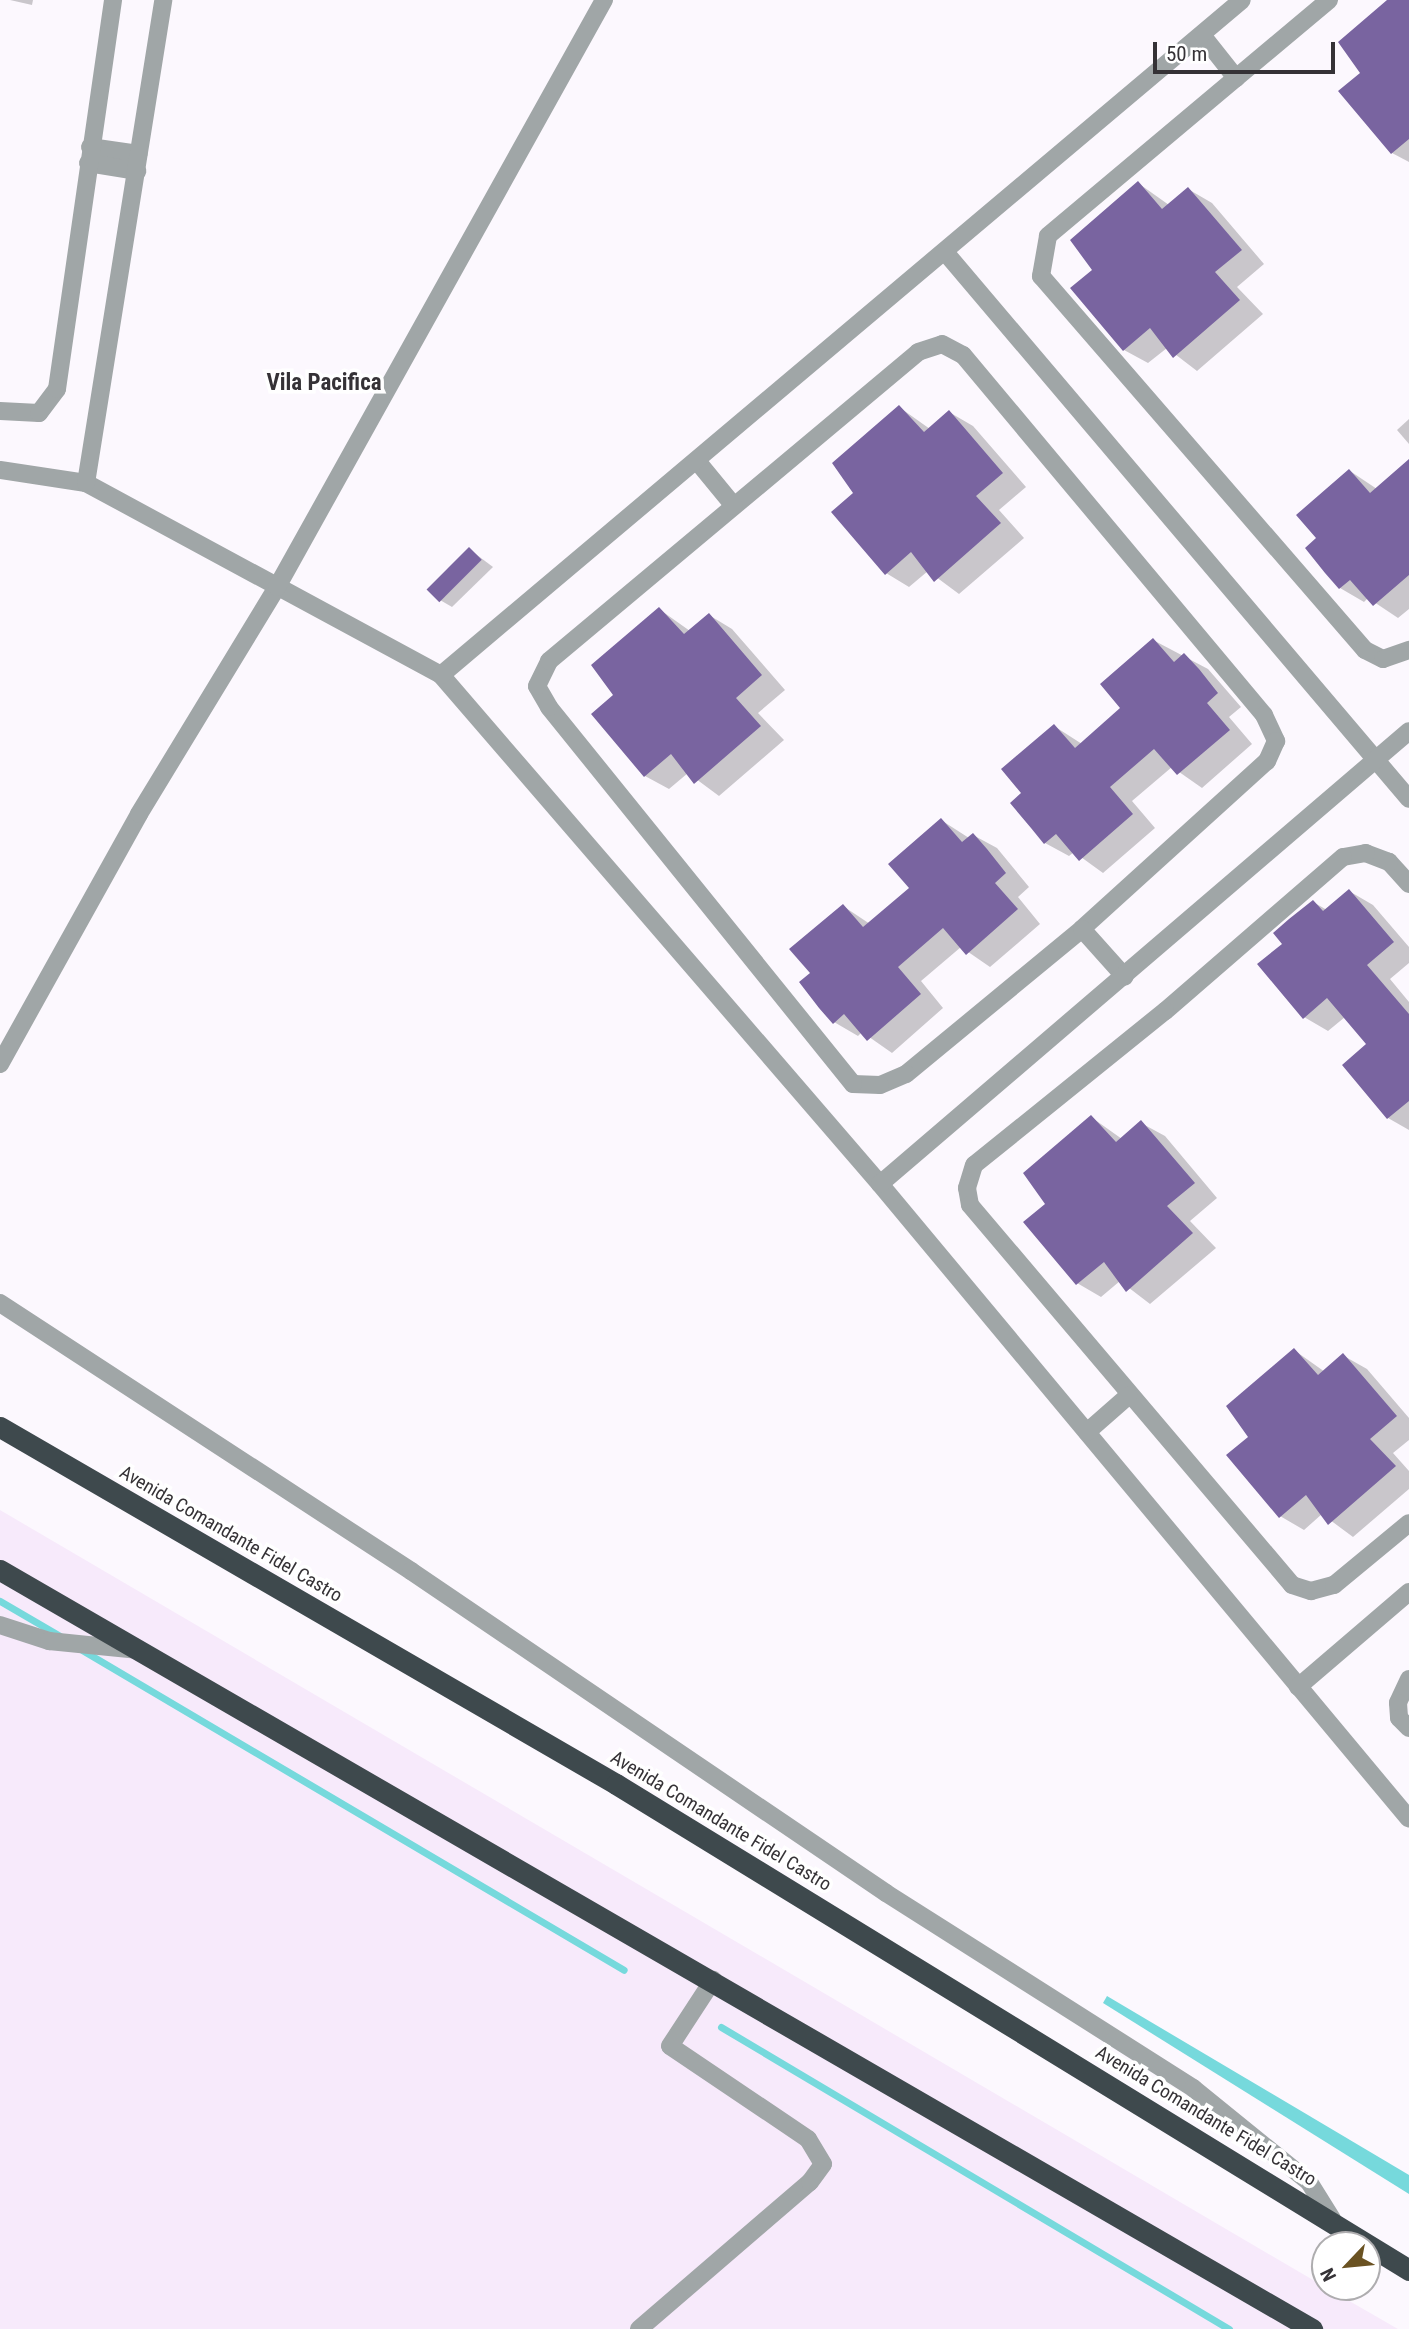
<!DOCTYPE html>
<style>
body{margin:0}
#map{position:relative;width:1409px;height:2329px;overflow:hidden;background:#fcf8fe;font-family:"Roboto Condensed",sans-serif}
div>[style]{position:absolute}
.built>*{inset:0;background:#f7eafb}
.water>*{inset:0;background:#76d9dc}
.shadow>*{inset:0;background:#0003}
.stream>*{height:7px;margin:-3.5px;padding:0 3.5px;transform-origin:3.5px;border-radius:3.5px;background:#76d9dc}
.building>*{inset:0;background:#7964a0;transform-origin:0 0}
.street>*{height:18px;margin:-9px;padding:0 9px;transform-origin:9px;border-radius:9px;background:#a0a6a7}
.highway>*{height:21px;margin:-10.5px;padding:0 10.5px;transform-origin:10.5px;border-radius:10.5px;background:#3e494d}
span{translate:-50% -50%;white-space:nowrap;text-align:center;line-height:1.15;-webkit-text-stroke:7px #fff;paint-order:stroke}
.street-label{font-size:19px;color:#353236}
.quarter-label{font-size:23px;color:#353236;font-weight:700}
.north{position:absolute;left:1311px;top:2231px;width:70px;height:70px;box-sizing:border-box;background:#fff;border:2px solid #aeadaf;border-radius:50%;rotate:244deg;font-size:19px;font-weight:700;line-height:28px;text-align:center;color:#353236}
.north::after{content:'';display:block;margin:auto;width:24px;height:32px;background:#6a5222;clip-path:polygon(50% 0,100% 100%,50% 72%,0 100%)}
.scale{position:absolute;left:1153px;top:42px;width:182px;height:32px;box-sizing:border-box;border:4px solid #353236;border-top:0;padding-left:9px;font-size:21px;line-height:24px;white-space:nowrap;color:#353236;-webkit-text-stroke:5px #fff;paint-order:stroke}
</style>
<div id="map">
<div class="built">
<div style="clip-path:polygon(0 1510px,1325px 2287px,1398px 2329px,0 2329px)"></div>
</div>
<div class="water">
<div style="clip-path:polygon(1107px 1996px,1409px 2175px,1409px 2194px,1103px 2003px)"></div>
</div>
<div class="shadow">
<div style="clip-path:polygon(10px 0,33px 0,32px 5px)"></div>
<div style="clip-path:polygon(1390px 0,1409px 0,1409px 162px,1392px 153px,1362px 73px)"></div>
<div style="clip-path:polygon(1138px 183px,1169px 205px,1188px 189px,1212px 203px,1264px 264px,1237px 287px,1263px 314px,1197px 371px,1167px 348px,1148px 363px,1124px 350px,1094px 270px)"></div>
<div style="clip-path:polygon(899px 407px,930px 429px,949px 412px,973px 426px,1026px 487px,999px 510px,1024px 538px,959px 594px,928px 571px,909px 587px,886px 573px,856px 494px)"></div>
<div style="clip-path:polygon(1409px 419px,1409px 444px,1397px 430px)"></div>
<div style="clip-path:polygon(1409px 462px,1409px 609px,1398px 618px,1368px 598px,1364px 602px,1340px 588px,1319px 539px,1350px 471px,1377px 489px)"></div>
<div style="clip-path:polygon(469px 549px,493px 567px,452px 607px,440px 600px)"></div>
<div style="clip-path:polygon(659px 609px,690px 631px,709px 615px,732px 629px,785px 690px,758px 713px,784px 740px,719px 796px,688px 773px,669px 789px,645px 776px,616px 695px)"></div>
<div style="clip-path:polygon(1153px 640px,1208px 669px,1241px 707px,1229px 717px,1252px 744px,1202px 788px,1172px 767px,1132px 801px,1155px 828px,1103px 873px,1074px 852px,1069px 856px,1045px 843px,1024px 793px,1054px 726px,1082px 744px,1123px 709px)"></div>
<div style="clip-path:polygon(941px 820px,969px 838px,973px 835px,997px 848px,1029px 887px,1018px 897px,1040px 924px,990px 967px,961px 947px,921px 981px,943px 1008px,892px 1053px,862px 1032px,858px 1036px,834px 1022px,812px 973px,843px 906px,870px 924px,911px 888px)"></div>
<div style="clip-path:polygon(1349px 891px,1373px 905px,1409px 947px,1409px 963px,1390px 979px,1409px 1002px,1409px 1130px,1388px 1118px,1368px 1045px,1345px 1017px,1328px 1031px,1304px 1017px,1284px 944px,1313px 902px,1327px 910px)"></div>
<div style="clip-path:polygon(1091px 1117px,1122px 1139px,1141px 1123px,1165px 1136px,1217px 1198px,1190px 1221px,1216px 1248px,1150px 1304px,1120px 1281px,1101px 1297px,1077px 1283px,1047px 1204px)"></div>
<div style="clip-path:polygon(1294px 1350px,1325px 1372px,1344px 1356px,1367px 1369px,1409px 1418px,1409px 1440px,1393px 1453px,1409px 1471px,1409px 1489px,1353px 1537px,1322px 1514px,1304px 1530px,1280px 1516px,1250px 1437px)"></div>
</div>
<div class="stream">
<div style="left:0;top:1601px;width:69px;rotate:30.3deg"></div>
<div style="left:82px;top:1650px;width:629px;rotate:30.56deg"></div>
<div style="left:721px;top:2027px;width:591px;rotate:30.73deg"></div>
</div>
<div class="building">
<div style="clip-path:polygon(1387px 0,1409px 0,1409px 139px,1391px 154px,1338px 91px,1360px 73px,1338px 42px)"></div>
<div style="clip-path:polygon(1138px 181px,1162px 209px,1188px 187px,1242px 250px,1215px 272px,1240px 300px,1173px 358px,1150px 328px,1123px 351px,1070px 288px,1092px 270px,1070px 240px)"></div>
<div style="clip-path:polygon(899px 405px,924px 432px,949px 410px,1003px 473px,976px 496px,1001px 523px,934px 582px,911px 552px,885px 575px,831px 512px,853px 493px,832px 463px)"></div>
<div style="clip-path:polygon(1409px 459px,1409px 575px,1373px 606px,1350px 580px,1339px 589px,1325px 573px,1305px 548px,1316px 538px,1296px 515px,1349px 469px,1370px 493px)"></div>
<div style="left:469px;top:547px;width:18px;height:60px;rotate:45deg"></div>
<div style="clip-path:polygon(659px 607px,684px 634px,709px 613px,762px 675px,736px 698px,761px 726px,694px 784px,671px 754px,644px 777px,591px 714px,613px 695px,591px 665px)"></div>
<div style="clip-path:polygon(1153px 638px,1174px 662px,1184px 653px,1199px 669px,1218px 693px,1207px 703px,1230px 730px,1177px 775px,1154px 749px,1110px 787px,1133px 814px,1079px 861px,1056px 834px,1044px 844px,1031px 828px,1010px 803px,1021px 793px,1001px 769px,1054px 724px,1075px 748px,1120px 708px,1100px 684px)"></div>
<div style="clip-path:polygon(941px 818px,962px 842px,973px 833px,987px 849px,1006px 873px,995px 883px,1018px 909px,966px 955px,943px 928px,898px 967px,921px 994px,867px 1041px,844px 1014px,833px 1024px,819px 1008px,799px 982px,810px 973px,789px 949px,843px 904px,863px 927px,909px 888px,888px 864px)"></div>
<div style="clip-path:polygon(1349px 889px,1394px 942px,1367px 965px,1409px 1014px,1409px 1101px,1387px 1119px,1342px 1065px,1366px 1044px,1327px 998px,1303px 1019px,1257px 964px,1282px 944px,1273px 933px,1289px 919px,1313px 900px,1323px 911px)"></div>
<div style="clip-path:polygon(1091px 1115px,1116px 1142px,1141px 1120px,1195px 1183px,1167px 1206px,1193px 1233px,1126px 1292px,1104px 1262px,1076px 1285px,1023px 1222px,1045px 1204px,1023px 1173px)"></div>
<div style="clip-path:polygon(1294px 1348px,1318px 1375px,1343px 1353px,1397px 1416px,1370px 1439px,1396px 1466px,1328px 1525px,1306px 1495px,1279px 1518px,1226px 1455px,1248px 1437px,1226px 1406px)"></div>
</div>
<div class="street">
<div style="left:1329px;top:0;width:367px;rotate:140deg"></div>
<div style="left:1048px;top:236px;width:41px;rotate:99.9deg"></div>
<div style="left:1041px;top:276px;width:495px;rotate:49.1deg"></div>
<div style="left:1365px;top:650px;width:20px;rotate:27deg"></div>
<div style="left:1383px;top:659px;width:28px;rotate:-19deg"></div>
<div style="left:1202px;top:35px;width:55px;rotate:51.7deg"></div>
<div style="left:90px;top:147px;width:49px;rotate:8.1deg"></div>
<div style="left:88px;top:163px;width:50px;rotate:9.3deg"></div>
<div style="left:945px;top:252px;width:717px;rotate:49.69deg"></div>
<div style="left:942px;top:344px;width:24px;rotate:28deg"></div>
<div style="left:963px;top:355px;width:469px;rotate:50.1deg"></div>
<div style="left:1264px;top:715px;width:29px;rotate:65deg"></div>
<div style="left:1276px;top:741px;width:22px;rotate:114deg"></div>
<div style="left:1267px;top:761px;width:250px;rotate:137.8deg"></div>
<div style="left:1082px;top:929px;width:228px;rotate:140.5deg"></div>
<div style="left:906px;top:1074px;width:28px;rotate:157deg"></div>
<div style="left:880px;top:1085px;width:27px;rotate:-178deg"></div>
<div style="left:853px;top:1084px;width:484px;rotate:-128.9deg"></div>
<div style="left:549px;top:707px;width:24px;rotate:-120deg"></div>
<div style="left:537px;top:686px;width:28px;rotate:-64deg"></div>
<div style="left:549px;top:661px;width:481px;rotate:-39.9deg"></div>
<div style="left:918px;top:352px;width:25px;rotate:-18deg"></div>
<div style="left:0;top:411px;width:39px;rotate:3deg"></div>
<div style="left:39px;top:413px;width:30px;rotate:-53deg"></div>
<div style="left:57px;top:389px;width:393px;rotate:-81.8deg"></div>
<div style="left:697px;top:461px;width:58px;rotate:50.6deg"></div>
<div style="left:0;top:470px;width:87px;rotate:8.6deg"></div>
<div style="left:86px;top:483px;width:404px;rotate:28.4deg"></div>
<div style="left:441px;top:675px;width:672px;rotate:49.22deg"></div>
<div style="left:880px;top:1184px;width:826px;rotate:50.2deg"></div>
<div style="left:86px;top:483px;width:489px;rotate:-80.9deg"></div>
<div style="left:441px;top:675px;width:1047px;rotate:-40.12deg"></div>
<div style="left:1409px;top:884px;width:30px;rotate:-132deg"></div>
<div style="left:1389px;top:862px;width:25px;rotate:-159deg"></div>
<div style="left:1366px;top:853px;width:23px;rotate:170deg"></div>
<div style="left:1343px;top:857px;width:235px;rotate:139.1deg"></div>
<div style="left:1165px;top:1011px;width:245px;rotate:141.1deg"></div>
<div style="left:974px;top:1165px;width:24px;rotate:107deg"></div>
<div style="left:967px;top:1188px;width:17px;rotate:80deg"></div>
<div style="left:970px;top:1205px;width:498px;rotate:49.7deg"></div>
<div style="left:1292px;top:1585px;width:20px;rotate:18deg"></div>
<div style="left:1311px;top:1591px;width:24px;rotate:-15deg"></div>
<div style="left:1334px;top:1585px;width:97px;rotate:-39.6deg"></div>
<div style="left:1082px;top:929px;width:64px;rotate:48.1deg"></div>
<div style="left:0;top:1064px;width:286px;rotate:-60.9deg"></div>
<div style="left:139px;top:814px;width:266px;rotate:-58.7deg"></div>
<div style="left:277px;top:587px;width:672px;rotate:-60.88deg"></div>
<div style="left:880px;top:1184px;width:696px;rotate:-40.57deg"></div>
<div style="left:0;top:1303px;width:491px;rotate:33.1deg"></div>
<div style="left:411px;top:1571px;width:574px;rotate:34.13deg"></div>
<div style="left:886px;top:1893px;width:364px;rotate:32.4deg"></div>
<div style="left:1193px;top:2088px;width:149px;rotate:39deg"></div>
<div style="left:1309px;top:2182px;width:44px;rotate:58.1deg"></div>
<div style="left:1087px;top:1432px;width:55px;rotate:-41.3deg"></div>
<div style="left:0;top:1625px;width:52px;rotate:18.1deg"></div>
<div style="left:49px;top:1641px;width:88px;rotate:5.8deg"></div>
<div style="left:1409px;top:1679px;width:26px;rotate:115deg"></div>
<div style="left:1398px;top:1703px;width:15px;rotate:86deg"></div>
<div style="left:1399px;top:1718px;width:14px;rotate:45deg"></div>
<div style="left:1298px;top:1687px;width:146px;rotate:-40.6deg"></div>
<div style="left:639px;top:2329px;width:225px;rotate:-40.7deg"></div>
<div style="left:810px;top:2182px;width:22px;rotate:-54deg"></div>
<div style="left:823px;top:2164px;width:29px;rotate:-121deg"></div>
<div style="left:808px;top:2139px;width:166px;rotate:-146deg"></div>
<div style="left:670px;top:2046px;width:79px;rotate:-56.9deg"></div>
</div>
<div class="highway">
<div style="left:0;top:1427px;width:712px;rotate:30.09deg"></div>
<div style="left:616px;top:1784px;width:930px;rotate:31.5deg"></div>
<div style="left:0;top:1570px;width:1516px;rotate:30.05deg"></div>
</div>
<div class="street-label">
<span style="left:231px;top:1534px;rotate:30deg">Avenida Comandante Fidel Castro</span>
<span style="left:721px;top:1821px;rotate:31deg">Avenida Comandante Fidel Castro</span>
<span style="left:1206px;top:2116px;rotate:31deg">Avenida Comandante Fidel Castro</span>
</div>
<div class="quarter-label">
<span style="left:324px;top:383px">Vila Pacifica</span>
</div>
<div class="north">N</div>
<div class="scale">50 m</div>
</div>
